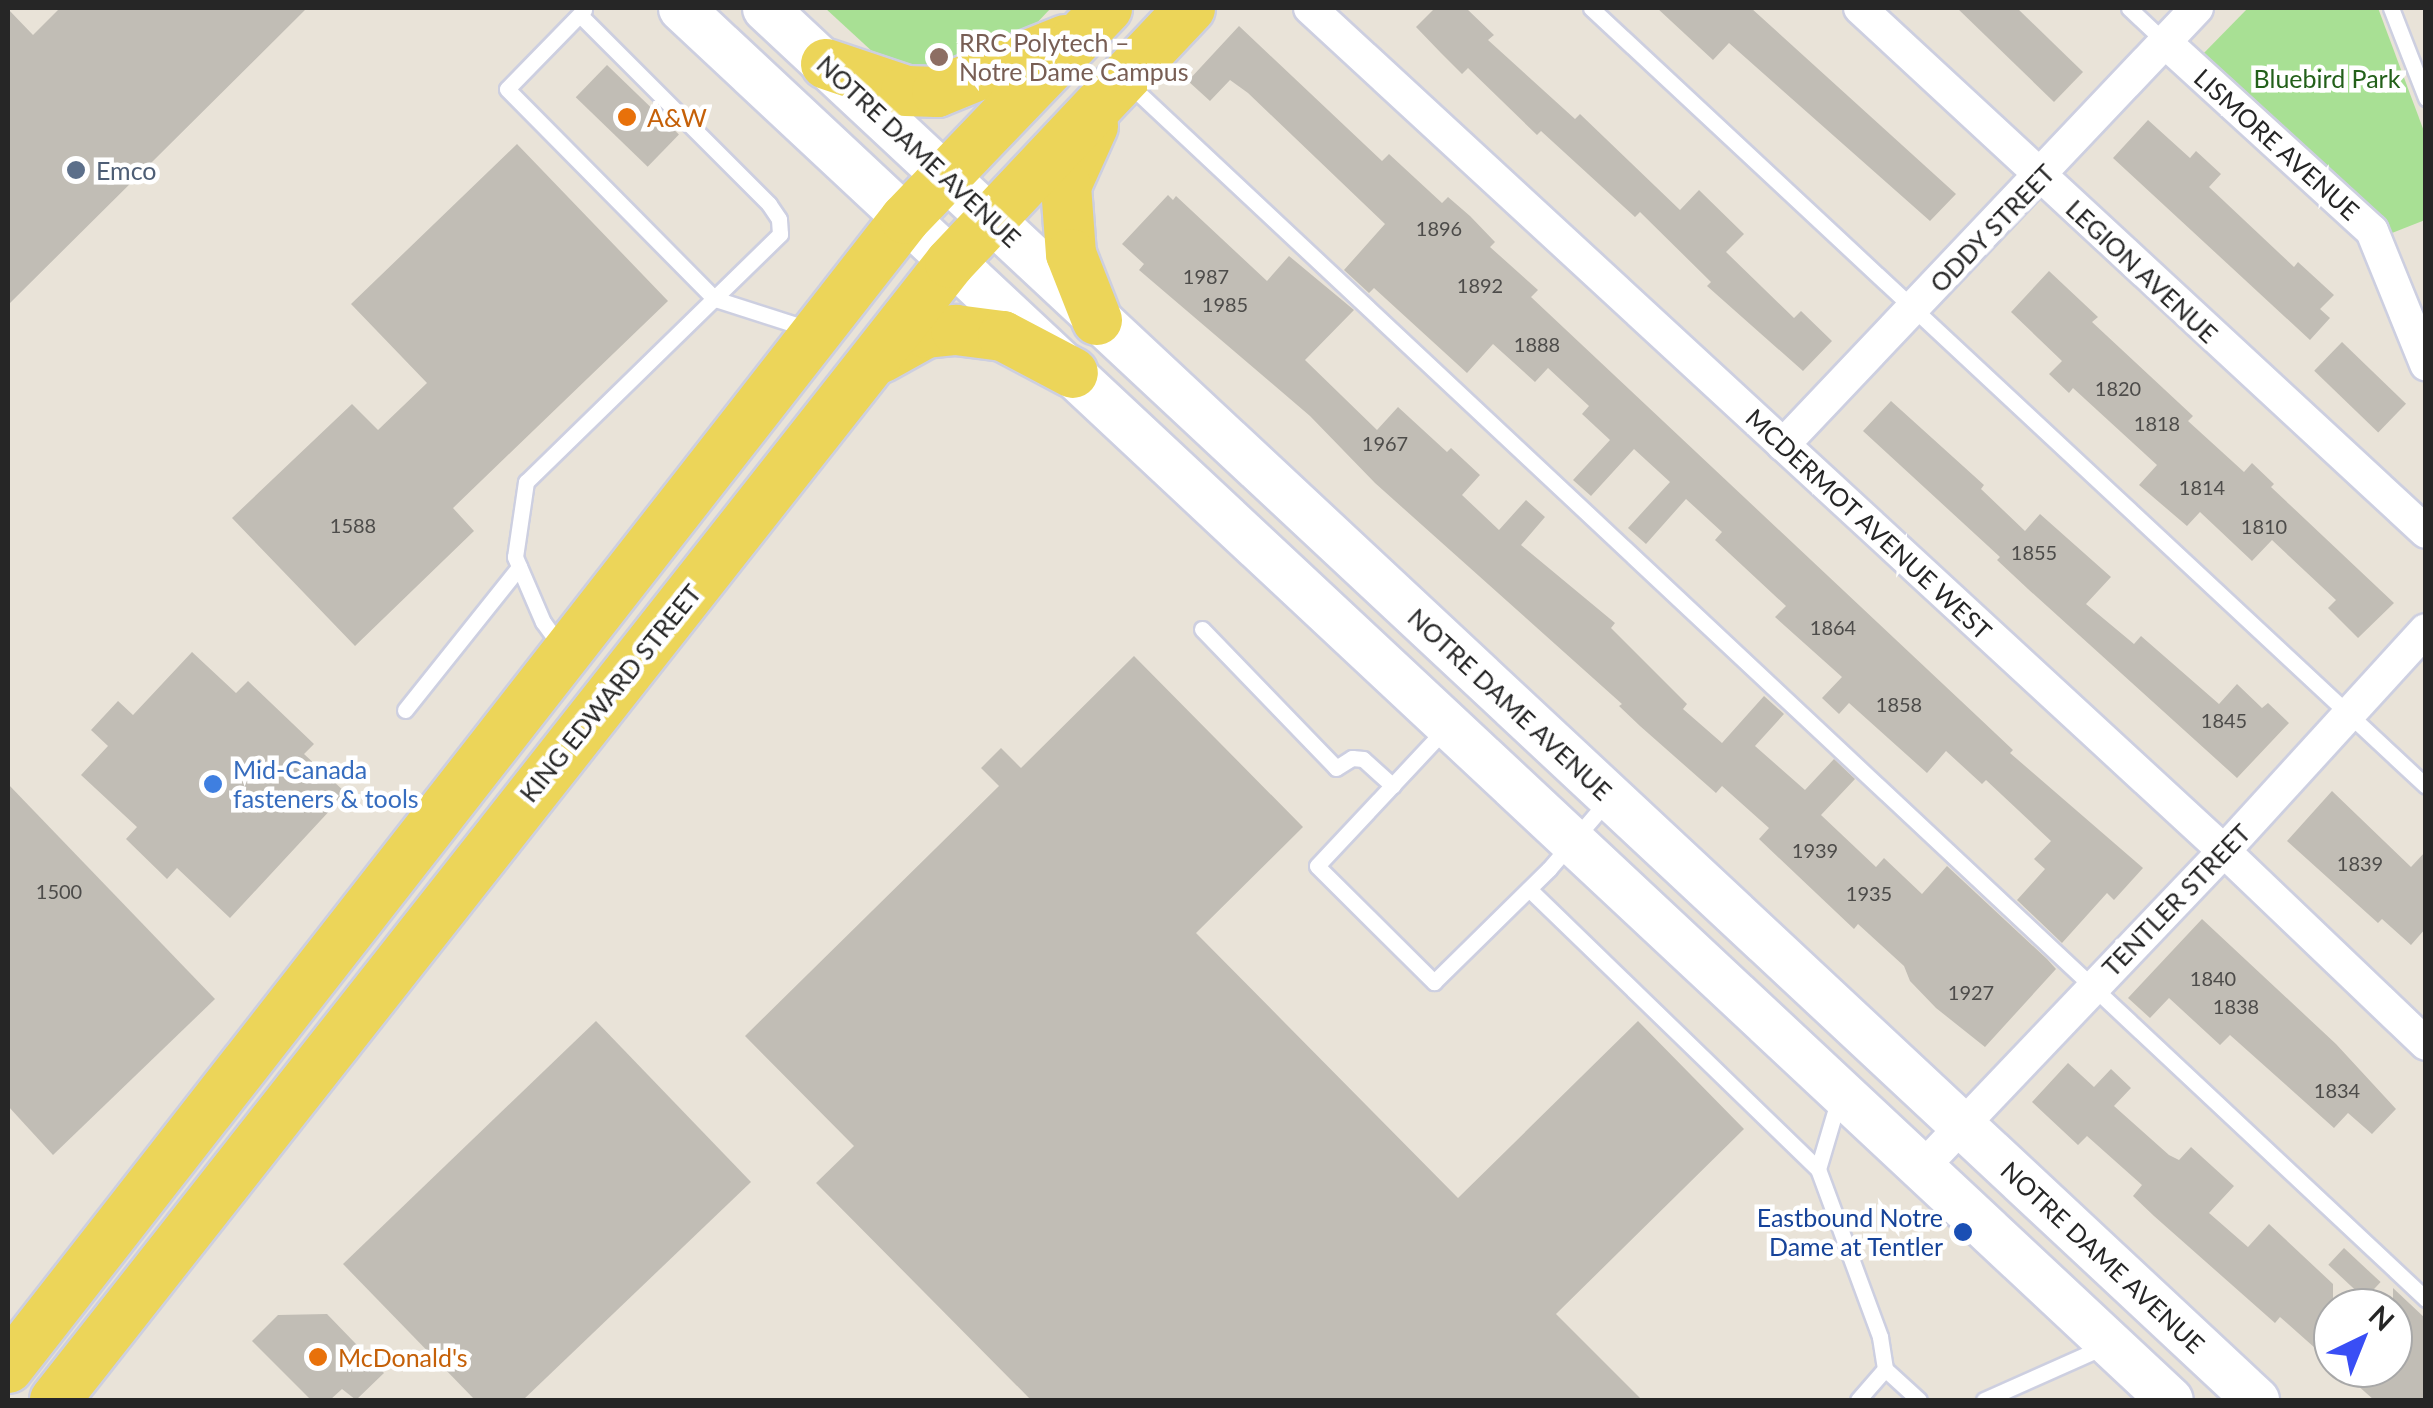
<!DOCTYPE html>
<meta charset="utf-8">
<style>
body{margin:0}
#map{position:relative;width:2433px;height:1408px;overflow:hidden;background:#e9e3d8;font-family:Lato,sans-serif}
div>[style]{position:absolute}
.green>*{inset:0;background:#a8e094}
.building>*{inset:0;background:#c1bdb5;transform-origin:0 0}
.roads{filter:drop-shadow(2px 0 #cdcfe0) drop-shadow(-2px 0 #cdcfe0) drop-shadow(0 2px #cdcfe0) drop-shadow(0 -2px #cdcfe0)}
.lane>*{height:15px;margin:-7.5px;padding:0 7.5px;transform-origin:7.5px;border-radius:7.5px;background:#fff}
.street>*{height:32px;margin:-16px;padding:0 16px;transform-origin:16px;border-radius:16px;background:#fff}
.secondary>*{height:45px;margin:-22.5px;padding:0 22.5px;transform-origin:22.5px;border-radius:22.5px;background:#fff}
.primary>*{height:50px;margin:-25px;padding:0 25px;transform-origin:25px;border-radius:25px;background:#ecd559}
.dots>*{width:28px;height:28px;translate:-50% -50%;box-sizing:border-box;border:5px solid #fff;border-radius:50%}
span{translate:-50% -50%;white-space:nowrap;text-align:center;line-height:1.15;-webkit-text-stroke:9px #fff;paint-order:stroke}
.number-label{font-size:20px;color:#4d4c4a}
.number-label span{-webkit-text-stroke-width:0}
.education-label{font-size:25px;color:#785e54}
.left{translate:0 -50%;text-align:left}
.park-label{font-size:25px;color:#23601a}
.food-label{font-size:25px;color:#c56008}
.street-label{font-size:25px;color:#262626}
.service-label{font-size:25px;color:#4e5e75}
.shop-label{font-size:25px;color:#366cbe}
.transit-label{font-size:25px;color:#164399}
.right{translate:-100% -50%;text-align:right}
.frame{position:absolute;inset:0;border:10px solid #262626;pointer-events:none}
.north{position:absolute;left:2313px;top:1288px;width:100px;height:100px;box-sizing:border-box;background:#fff;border:2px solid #a8a8a8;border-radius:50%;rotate:43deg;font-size:28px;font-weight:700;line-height:40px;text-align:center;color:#262626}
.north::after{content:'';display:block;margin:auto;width:35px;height:45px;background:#394ef5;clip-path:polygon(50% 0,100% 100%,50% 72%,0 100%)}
</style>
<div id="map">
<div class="green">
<div style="clip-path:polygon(825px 8px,1051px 8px,965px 99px,925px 100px)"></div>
<div style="clip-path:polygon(2248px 8px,2378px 8px,2425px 134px,2425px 220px,2392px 233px,2200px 57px)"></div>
</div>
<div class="building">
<div style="clip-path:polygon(60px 8px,307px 8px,8px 305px,8px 9px,33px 35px)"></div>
<div style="clip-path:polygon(1435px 8px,1466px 8px,1494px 35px,1488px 40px,1575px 119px,1580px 114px,1680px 210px,1699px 190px,1744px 234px,1726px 252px,1794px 318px,1801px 311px,1832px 341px,1803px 371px,1707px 286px,1711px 282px,1640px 212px,1635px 217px,1541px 131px,1537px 135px,1468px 68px,1462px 74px,1441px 53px,1416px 27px)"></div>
<div style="clip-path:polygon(1657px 8px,1751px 8px,1956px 194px,1930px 221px,1729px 43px,1713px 60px)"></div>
<div style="clip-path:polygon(1957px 8px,2017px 8px,2083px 72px,2054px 102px)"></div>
<div style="clip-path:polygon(1239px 26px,1382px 161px,1389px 154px,1442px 203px,1448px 197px,1470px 216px,1495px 242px,1490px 247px,1538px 290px,1531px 297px,1977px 716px,2013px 750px,2010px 753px,2143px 868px,2114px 900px,2107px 893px,2062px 943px,2017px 900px,2045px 869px,2034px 859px,2051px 841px,1986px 780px,1982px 784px,1946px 751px,1927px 773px,1849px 703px,1839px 714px,1822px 698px,1842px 677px,1775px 617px,1786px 606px,1715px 540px,1722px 532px,1686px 499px,1646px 544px,1628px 528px,1670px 482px,1634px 449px,1591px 496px,1573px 480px,1610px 440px,1582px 414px,1589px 406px,1548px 368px,1535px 382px,1493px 344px,1467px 373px,1374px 288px,1369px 293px,1344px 270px,1385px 224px,1248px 93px,1230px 80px,1210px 101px,1188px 81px)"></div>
<div style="left:607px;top:65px;width:100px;height:45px;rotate:44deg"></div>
<div style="clip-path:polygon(2148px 120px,2190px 158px,2196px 151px,2221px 174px,2209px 187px,2294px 267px,2298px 262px,2334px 295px,2320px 309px,2330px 318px,2310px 340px,2113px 158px)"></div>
<div style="clip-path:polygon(517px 144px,668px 301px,453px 508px,474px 531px,355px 646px,232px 518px,352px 404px,378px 430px,427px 383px,351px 304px)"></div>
<div style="clip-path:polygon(1168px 195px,1173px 200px,1176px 196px,1267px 281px,1289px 256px,1354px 310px,1305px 360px,1377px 430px,1398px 407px,1447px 452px,1451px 448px,1480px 475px,1462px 495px,1499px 530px,1526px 500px,1545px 517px,1521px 545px,1615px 623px,1611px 628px,1687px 704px,1683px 709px,1722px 743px,1764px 696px,1784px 714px,1755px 746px,1805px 790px,1834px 759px,1855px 779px,1821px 815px,1876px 867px,1884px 858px,1922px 894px,1947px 866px,2047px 959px,2056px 969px,1985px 1047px,1936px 1008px,1910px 981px,1904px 966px,1858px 924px,1854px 929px,1759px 839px,1769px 828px,1722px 786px,1716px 793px,1640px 726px,1619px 706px,1622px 704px,1375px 483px,1310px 416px,1139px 270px,1144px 264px,1122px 244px)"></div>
<div style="clip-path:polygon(2049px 271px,2098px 317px,2092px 322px,2193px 416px,2188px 421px,2244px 472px,2252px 463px,2274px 484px,2271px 487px,2394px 603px,2358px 638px,2328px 608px,2336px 600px,2272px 540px,2252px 561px,2200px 512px,2187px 526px,2139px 485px,2157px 465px,2073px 388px,2069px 393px,2049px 374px,2062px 361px,2011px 312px)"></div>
<div style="left:2342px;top:342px;width:89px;height:40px;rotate:44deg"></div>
<div style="clip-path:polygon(1891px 401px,1984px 485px,1981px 489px,2025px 531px,2040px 514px,2111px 577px,2086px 604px,2134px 644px,2141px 636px,2219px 704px,2237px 684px,2262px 708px,2268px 703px,2289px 723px,2237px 778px,2028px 589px,1997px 560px,2000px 557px,1863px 431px)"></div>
<div style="clip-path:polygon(192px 652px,236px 693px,248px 681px,314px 744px,304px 754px,346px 793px,230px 918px,177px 868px,167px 879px,126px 839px,137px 827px,81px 775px,108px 746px,91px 730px,118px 701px,133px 715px)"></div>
<div style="clip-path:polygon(1134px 656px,1303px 827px,1196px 933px,1458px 1198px,1638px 1021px,1744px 1129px,1556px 1314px,1642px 1400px,1031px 1400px,816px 1183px,854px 1146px,745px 1036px,999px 786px,981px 768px,1001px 748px,1021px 768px)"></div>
<div style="clip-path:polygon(8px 784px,215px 999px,53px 1155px,8px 1106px)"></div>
<div style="clip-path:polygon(2332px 791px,2411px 867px,2426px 851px,2426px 928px,2411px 945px,2382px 919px,2378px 923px,2287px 841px)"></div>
<div style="clip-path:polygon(2202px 919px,2336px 1044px,2396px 1109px,2372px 1134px,2348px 1113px,2334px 1128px,2230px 1035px,2220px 1045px,2169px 998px,2150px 1018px,2128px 998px)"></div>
<div style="clip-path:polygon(596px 1021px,751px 1182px,523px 1400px,475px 1400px,343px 1264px)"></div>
<div style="clip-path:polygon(2068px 1063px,2094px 1087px,2111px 1069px,2131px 1088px,2114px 1106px,2169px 1155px,2179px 1160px,2191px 1147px,2234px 1186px,2209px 1213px,2248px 1247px,2269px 1224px,2333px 1284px,2333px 1364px,2280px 1317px,2275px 1323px,2154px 1216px,2133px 1196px,2142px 1185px,2087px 1136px,2078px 1145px,2032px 1102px)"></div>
<div style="left:2344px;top:1248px;width:50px;height:23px;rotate:43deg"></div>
<div style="clip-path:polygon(2393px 1288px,2426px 1319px,2426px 1400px,2374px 1400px,2338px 1368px,2393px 1368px)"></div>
<div style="clip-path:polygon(327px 1314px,384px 1373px,356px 1400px,342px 1389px,330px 1400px,311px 1400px,252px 1341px,278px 1315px)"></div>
</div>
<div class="roads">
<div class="lane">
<div style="left:1591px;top:8px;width:1141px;rotate:42.98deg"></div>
<div style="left:2129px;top:8px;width:50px;rotate:43.4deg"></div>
<div style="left:2391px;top:8px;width:97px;rotate:68.7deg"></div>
<div style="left:584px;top:10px;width:110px;rotate:134.3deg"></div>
<div style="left:507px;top:89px;width:296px;rotate:45.3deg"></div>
<div style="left:715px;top:299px;width:102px;rotate:17.7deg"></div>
<div style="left:1130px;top:85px;width:1776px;rotate:43.13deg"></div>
<div style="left:1202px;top:629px;width:193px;rotate:46deg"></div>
<div style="left:1336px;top:768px;width:19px;rotate:-32deg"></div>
<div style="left:1352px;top:758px;width:11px;rotate:5deg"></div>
<div style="left:1363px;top:759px;width:40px;rotate:42deg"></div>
<div style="left:562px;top:648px;width:32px;rotate:-126deg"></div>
<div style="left:543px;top:622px;width:71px;rotate:-113.3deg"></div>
<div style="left:515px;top:557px;width:76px;rotate:-81.7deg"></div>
<div style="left:526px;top:482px;width:355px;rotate:-44.3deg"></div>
<div style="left:780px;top:234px;width:15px;rotate:-94deg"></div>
<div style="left:779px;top:219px;width:18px;rotate:-124deg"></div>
<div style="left:769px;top:204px;width:267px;rotate:-135deg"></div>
<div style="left:405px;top:710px;width:183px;rotate:-51.4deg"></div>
<div style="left:1447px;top:727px;width:190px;rotate:133.1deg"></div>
<div style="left:1317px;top:866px;width:165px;rotate:44.8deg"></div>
<div style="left:1434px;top:982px;width:161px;rotate:-44.5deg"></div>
<div style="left:1549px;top:869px;width:91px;rotate:-49.5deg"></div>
<div style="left:1529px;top:889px;width:402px;rotate:44.1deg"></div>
<div style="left:1818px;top:1169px;width:74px;rotate:-73.5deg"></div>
<div style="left:1818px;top:1169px;width:179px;rotate:69.7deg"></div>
<div style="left:1880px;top:1337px;width:32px;rotate:81deg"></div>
<div style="left:1885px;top:1369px;width:41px;rotate:131.1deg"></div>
<div style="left:1885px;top:1369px;width:46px;rotate:42.4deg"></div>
<div style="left:1984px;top:1400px;width:130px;rotate:-24deg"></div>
</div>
<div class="street">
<div style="left:1310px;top:8px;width:1243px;rotate:42.69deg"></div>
<div style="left:2224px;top:851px;width:279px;rotate:43.7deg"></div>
<div style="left:1860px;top:8px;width:771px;rotate:42.79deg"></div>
<div style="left:2165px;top:42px;width:280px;rotate:42.4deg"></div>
<div style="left:2372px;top:231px;width:144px;rotate:67.9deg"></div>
<div style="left:1783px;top:445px;width:602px;rotate:-46.55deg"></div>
<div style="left:1922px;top:1168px;width:438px;rotate:-46.4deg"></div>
<div style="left:2224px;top:851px;width:299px;rotate:-47.6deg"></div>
</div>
<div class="secondary">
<div style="left:681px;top:8px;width:2038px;rotate:43.07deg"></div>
<div style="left:765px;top:8px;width:2040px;rotate:43.03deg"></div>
</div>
<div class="primary">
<div style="left:826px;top:64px;width:84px;rotate:18.6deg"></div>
<div style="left:906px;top:91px;width:31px;rotate:2deg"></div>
<div style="left:937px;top:92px;width:138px;rotate:-22.1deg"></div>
<div style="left:1093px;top:126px;width:66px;rotate:114.2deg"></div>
<div style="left:1066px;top:186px;width:68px;rotate:85.8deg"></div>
<div style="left:1071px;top:254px;width:71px;rotate:68.5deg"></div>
<div style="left:881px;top:358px;width:51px;rotate:-29.1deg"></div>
<div style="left:926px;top:333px;width:30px;rotate:-6deg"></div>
<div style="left:956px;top:330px;width:47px;rotate:7.3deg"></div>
<div style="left:1003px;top:336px;width:79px;rotate:27.9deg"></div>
<div style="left:8px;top:1368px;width:1458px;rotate:-52.02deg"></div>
<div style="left:905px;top:219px;width:292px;rotate:-46.2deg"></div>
<div style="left:55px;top:1400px;width:1447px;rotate:-51.79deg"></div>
<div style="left:950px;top:263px;width:350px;rotate:-46.7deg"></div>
</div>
</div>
<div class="dots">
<div style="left:939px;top:57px;background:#8d6e63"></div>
<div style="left:627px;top:117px;background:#e8710a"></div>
<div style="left:76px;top:170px;background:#5c6f8a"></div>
<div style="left:213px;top:784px;background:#3f7fe0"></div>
<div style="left:1963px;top:1232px;background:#1a4fb4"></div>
<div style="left:318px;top:1357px;background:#e8710a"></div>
</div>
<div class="number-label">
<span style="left:1439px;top:228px">1896</span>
<span style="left:1206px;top:276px">1987</span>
<span style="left:1480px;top:285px">1892</span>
<span style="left:1225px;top:304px">1985</span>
<span style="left:1537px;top:344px">1888</span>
<span style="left:2118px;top:388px">1820</span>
<span style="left:2157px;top:423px">1818</span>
<span style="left:1385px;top:443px">1967</span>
<span style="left:2202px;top:487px">1814</span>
<span style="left:353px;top:525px">1588</span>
<span style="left:2264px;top:526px">1810</span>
<span style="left:2034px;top:552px">1855</span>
<span style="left:1833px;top:627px">1864</span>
<span style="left:1899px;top:704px">1858</span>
<span style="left:2224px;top:720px">1845</span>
<span style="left:1815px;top:850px">1939</span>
<span style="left:2360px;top:863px">1839</span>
<span style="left:59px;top:891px">1500</span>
<span style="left:1869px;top:893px">1935</span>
<span style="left:2213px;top:978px">1840</span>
<span style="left:1971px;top:992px">1927</span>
<span style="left:2236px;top:1006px">1838</span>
<span style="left:2337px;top:1090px">1834</span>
</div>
<div class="education-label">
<span class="left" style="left:959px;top:57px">RRC Polytech –<br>Notre Dame Campus</span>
</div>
<div class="park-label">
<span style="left:2327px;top:78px">Bluebird Park</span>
</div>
<div class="food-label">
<span class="left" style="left:647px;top:117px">A&amp;W</span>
<span class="left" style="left:338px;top:1357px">McDonald's</span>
</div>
<div class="street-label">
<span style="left:2277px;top:144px;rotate:42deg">LISMORE AVENUE</span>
<span style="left:919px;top:151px;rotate:43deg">NOTRE DAME AVENUE</span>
<span style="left:1992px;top:228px;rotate:-46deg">ODDY STREET</span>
<span style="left:2142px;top:271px;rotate:43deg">LEGION AVENUE</span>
<span style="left:1869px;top:524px;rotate:43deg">MCDERMOT AVENUE WEST</span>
<span style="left:610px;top:693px;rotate:-51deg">KING EDWARD STREET</span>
<span style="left:1510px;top:704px;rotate:43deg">NOTRE DAME AVENUE</span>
<span style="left:2176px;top:900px;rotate:-46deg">TENTLER STREET</span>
<span style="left:2103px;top:1257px;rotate:43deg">NOTRE DAME AVENUE</span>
</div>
<div class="service-label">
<span class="left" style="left:96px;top:170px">Emco</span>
</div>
<div class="shop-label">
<span class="left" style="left:233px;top:784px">Mid-Canada<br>fasteners &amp; tools</span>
</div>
<div class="transit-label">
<span class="right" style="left:1943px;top:1232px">Eastbound Notre<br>Dame at Tentler</span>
</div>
<div class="frame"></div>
<div class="north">N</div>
</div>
